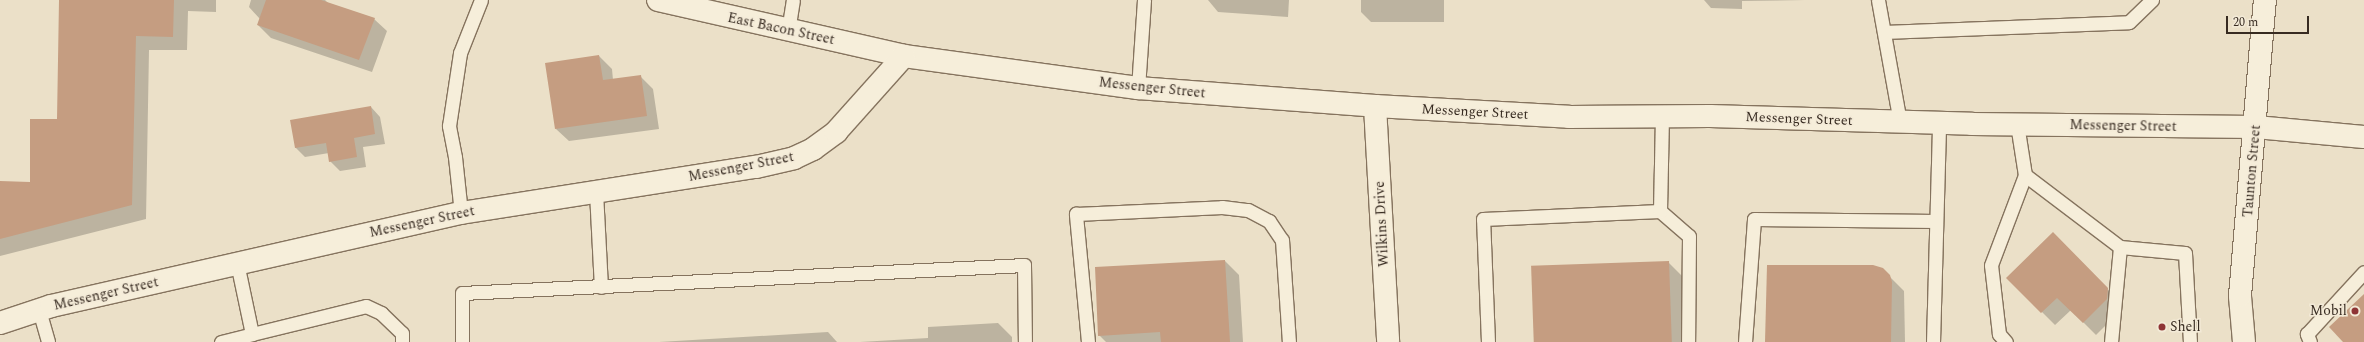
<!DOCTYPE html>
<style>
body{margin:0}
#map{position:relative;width:2364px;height:342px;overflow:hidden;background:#ebe0c8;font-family:Spectral,serif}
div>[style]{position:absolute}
.shadow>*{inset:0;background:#0003}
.building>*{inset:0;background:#c59d81;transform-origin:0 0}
.roads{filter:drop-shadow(1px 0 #85735e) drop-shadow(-1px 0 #85735e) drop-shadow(0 1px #85735e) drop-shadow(0 -1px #85735e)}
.service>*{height:13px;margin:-6.5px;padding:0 6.5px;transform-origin:6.5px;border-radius:6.5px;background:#f6eeda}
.minor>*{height:22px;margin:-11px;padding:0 11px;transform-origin:11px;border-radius:11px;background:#f6eeda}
.secondary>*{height:22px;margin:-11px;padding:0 11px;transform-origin:11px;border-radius:11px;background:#f6eeda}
.dots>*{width:11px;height:11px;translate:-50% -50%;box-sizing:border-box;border:2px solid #f3ead7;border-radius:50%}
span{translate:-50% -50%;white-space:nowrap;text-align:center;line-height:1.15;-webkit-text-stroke:3px #f3ead7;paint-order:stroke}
.street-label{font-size:14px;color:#372b21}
.poi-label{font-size:14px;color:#372b21}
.right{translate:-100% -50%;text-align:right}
.left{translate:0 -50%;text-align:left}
.scale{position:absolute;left:2226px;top:16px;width:83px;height:18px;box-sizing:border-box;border:2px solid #372b21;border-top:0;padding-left:5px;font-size:12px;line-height:14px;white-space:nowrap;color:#372b21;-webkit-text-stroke:3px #f3ead7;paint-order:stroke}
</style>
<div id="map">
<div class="shadow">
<div style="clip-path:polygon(60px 0,216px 0,216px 12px,188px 11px,187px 50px,149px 50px,146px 219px,0 256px,0 182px,31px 183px,58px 120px)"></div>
<div style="clip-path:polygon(251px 0,325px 0,329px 4px,374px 19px,387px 31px,372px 72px,271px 38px,258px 25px,260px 19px,249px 7px)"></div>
<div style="clip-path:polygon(1208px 0,1289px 0,1288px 17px,1218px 12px)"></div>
<div style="clip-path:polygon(1361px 0,1444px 0,1444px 22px,1371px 22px,1361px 12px)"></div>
<div style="clip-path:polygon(1704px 0,1805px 0,1742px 1px,1742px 9px,1711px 8px)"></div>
<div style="clip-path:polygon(599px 56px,612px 69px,613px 80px,640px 76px,653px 89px,659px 129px,569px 141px,556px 129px)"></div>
<div style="clip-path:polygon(371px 107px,380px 117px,385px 144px,363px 147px,366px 167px,340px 171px,330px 161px,329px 153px,305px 157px,295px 147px)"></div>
<div style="clip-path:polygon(2053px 234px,2120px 302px,2119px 312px,2096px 335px,2071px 310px,2055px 325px,2008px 278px)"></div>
<div style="clip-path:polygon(1225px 261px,1239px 275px,1243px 342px,1106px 342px,1099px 335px)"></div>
<div style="clip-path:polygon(1668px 262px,1682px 276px,1684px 342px,1535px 342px)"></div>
<div style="clip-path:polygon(1882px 269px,1904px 291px,1905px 342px,1766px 342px)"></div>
<div style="clip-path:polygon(998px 323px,1012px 337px,1012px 342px,860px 342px,928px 338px,928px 327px)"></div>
<div style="clip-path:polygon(828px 332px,837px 342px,659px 342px)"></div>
</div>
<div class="building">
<div style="clip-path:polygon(59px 0,174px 0,173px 37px,136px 36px,132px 205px,0 239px,0 181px,30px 182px,30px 119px,57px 119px)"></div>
<div style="clip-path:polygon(266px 0,321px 0,375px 18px,359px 60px,257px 25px)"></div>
<div style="clip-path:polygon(599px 55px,603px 80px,641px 75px,647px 116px,555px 129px,545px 63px)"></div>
<div style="clip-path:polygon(371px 106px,375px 134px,354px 138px,357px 157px,329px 162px,326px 143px,295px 148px,290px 120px)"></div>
<div style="clip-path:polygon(2053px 232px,2108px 288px,2107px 299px,2083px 323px,2057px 298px,2041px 313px,2006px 278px)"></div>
<div style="clip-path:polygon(1225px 260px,1230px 342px,1161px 342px,1160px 332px,1098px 336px,1095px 267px)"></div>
<div style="left:1669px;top:261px;width:81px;height:138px;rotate:88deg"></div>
<div style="clip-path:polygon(1767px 265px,1873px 265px,1883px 268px,1890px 275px,1892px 282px,1891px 342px,1765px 342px)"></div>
<div style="clip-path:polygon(2364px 294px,2364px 342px,2343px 342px,2329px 327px)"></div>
</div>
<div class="roads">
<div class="service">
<div style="left:1878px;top:0;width:124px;rotate:79.8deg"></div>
<div style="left:788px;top:31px;width:31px;rotate:-81deg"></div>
<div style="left:1884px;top:32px;width:245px;rotate:-2.3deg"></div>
<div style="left:2129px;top:22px;width:32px;rotate:-44deg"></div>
<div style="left:1138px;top:88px;width:88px;rotate:-86.1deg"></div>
<div style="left:2017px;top:124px;width:52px;rotate:81.1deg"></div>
<div style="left:2025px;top:175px;width:119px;rotate:37.2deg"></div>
<div style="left:2120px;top:247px;width:95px;rotate:95.4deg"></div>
<div style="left:596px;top:192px;width:95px;rotate:87deg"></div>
<div style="left:1660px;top:211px;width:38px;rotate:41deg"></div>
<div style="left:1689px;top:236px;width:106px;rotate:90.5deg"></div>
<div style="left:461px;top:213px;width:56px;rotate:-96.1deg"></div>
<div style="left:455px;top:157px;width:32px;rotate:-101deg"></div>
<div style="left:449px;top:126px;width:74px;rotate:-81.4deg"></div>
<div style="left:460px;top:53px;width:57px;rotate:-68.4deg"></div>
<div style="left:2120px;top:247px;width:65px;rotate:5.3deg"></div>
<div style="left:2185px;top:253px;width:89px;rotate:86.8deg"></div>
<div style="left:39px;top:310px;width:33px;rotate:74deg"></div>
<div style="left:252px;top:334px;width:117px;rotate:-13.8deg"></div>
<div style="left:366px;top:306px;width:17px;rotate:25deg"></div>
<div style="left:381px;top:313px;width:29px;rotate:44deg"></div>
<div style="left:402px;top:333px;width:9px;rotate:90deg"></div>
<div style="left:221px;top:342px;width:32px;rotate:-14deg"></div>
<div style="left:252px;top:334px;width:73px;rotate:-101.9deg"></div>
<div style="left:462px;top:342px;width:49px;rotate:-90deg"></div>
<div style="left:462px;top:293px;width:563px;rotate:-2.85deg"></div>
<div style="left:1024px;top:265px;width:77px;rotate:89.3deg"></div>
<div style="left:1088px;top:342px;width:129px;rotate:-95.4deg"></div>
<div style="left:1076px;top:214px;width:146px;rotate:-2.7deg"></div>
<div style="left:1222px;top:207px;width:26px;rotate:7deg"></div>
<div style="left:1248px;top:210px;width:24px;rotate:28deg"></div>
<div style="left:1269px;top:221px;width:23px;rotate:56deg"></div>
<div style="left:1282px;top:240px;width:102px;rotate:86.1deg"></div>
<div style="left:1488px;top:342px;width:123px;rotate:-92.3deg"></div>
<div style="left:1483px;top:219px;width:177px;rotate:-2.6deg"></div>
<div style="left:1660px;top:211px;width:93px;rotate:-88.8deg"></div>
<div style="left:1745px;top:342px;width:123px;rotate:-85.8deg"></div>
<div style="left:1754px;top:219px;width:182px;rotate:0.6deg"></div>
<div style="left:1933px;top:342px;width:219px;rotate:-88.4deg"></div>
<div style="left:2006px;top:342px;width:11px;rotate:-131deg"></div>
<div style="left:1999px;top:334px;width:69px;rotate:-96.6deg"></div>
<div style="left:1991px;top:265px;width:96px;rotate:-69.3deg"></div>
<div style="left:2310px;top:342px;width:9px;rotate:-111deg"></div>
<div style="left:2307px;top:334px;width:84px;rotate:-47.4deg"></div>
</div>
<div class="minor">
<div style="left:1375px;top:106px;width:236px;rotate:86.8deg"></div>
</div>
<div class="secondary">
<div style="left:658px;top:0;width:252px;rotate:12.8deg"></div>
<div style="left:904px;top:56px;width:236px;rotate:7.8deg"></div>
<div style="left:1138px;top:88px;width:238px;rotate:4.3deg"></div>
<div style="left:1375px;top:106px;width:194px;rotate:3.2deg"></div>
<div style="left:1569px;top:117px;width:141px;rotate:-0.4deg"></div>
<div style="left:1710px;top:116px;width:262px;rotate:1.7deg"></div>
<div style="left:1972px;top:124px;width:284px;rotate:0.6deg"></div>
<div style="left:2256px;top:127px;width:108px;rotate:5.3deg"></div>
<div style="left:0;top:323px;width:54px;rotate:-18.4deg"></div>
<div style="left:51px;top:306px;width:420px;rotate:-12.8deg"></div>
<div style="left:461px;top:213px;width:299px;rotate:-8.9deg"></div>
<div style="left:756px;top:167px;width:39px;rotate:-13deg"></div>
<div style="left:794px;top:158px;width:21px;rotate:-25deg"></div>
<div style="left:813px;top:149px;width:29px;rotate:-36deg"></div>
<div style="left:836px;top:132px;width:102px;rotate:-48.2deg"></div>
<div style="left:2244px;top:342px;width:46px;rotate:-95deg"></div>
<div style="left:2240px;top:296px;width:297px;rotate:-85.2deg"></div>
</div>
</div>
<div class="dots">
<div style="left:2355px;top:311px;background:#8e3435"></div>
<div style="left:2162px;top:327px;background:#8e3435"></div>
</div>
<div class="street-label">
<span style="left:781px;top:29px;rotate:12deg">East Bacon Street</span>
<span style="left:1152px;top:88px;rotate:6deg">Messenger Street</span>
<span style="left:1475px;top:112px;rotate:3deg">Messenger Street</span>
<span style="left:1799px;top:119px;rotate:2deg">Messenger Street</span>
<span style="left:2123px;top:126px;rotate:1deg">Messenger Street</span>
<span style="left:741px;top:167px;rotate:-11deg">Messenger Street</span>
<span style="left:2252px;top:171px;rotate:-85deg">Taunton Street</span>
<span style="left:422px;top:222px;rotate:-12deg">Messenger Street</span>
<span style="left:1382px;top:224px;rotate:-93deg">Wilkins Drive</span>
<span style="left:106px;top:294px;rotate:-13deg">Messenger Street</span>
</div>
<div class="poi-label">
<span class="right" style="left:2347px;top:311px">Mobil</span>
<span class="left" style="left:2170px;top:327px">Shell</span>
</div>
<div class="scale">20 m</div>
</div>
